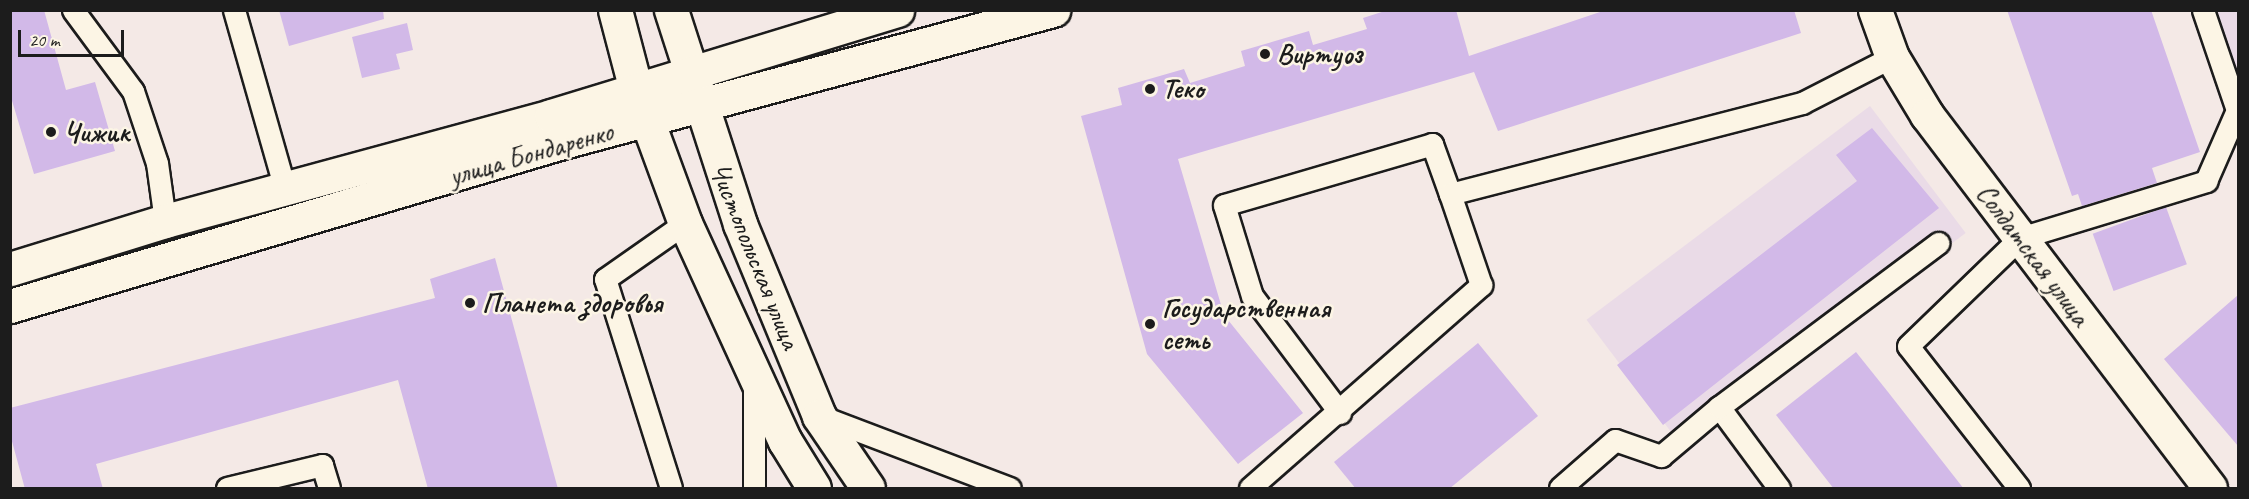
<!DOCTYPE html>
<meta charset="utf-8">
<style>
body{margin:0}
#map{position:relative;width:2249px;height:499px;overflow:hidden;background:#f4e9e6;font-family:Caveat,sans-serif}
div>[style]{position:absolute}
.built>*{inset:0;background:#eadbe7;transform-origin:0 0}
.building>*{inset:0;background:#d2b9e8;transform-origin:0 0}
.roads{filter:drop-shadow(2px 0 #1c1c1c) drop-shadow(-2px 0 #1c1c1c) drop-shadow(0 2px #1c1c1c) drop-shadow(0 -2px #1c1c1c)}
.lane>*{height:21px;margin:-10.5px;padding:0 10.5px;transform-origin:10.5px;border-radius:10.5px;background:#fcf5e5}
.street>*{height:33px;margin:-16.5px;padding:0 16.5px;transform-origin:16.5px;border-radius:16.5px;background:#fcf5e5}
.secondary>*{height:33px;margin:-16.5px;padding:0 16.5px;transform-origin:16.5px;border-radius:16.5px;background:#fcf5e5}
.dots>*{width:16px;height:16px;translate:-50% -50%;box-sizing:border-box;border:3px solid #fcf5e5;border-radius:50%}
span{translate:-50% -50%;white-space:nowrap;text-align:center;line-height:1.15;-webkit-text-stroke:5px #fcf5e5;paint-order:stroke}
.poi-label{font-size:28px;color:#1c1c1c;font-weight:700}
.left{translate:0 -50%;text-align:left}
.street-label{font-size:28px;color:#1c1c1c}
.frame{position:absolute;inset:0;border:12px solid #1c1c1c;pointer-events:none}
.scale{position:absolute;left:18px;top:30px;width:106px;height:27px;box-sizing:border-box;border:3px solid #1c1c1c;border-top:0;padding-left:8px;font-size:18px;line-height:21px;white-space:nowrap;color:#1c1c1c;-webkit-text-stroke:4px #fcf5e5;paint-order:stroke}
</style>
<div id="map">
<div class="built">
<div style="clip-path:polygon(2212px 11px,2238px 11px,2238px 92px)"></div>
<div style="left:1870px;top:106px;width:159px;height:355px;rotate:53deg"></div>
</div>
<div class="building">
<div style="clip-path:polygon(10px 10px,44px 10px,66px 90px,95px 82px,115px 151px,34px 174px,10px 94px)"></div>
<div style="clip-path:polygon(279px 10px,383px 10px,384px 19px,289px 46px)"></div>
<div style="clip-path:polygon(1388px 10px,1456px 10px,1469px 56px,1606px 10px,1794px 10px,1801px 33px,1498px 131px,1472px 67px,1474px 72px,1178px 159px,1224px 315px,1303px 413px,1238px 464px,1147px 354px,1081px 116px,1122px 105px,1118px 88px,1184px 69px,1190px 83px,1245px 66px,1241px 51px,1309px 31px,1313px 45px,1367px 29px,1363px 18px)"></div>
<div style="clip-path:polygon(2007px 10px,2151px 10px,2200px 152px,2152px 168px,2157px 183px,2082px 206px,2078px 194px,2072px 196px)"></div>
<div style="clip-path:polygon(407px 23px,413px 50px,396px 54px,400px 69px,362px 78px,352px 37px)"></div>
<div style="clip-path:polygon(1872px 128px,1939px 208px,1663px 425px,1617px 365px,1857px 181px,1836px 155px)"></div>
<div style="left:2166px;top:207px;width:61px;height:78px;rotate:70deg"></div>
<div style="clip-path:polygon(495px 258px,558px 489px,428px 489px,398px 380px,96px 464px,103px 489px,25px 489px,10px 434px,10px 408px,435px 298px,430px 279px)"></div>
<div style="clip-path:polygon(2238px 295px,2238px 446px,2164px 359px)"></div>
<div style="clip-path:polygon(1478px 343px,1538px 416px,1449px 489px,1356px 489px,1334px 462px)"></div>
<div style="clip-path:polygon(1856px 352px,1888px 392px,1964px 489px,1834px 489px,1776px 415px)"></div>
</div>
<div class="roads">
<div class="lane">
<div style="left:73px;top:10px;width:101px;rotate:53.5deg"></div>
<div style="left:133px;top:91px;width:76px;rotate:71.6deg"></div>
<div style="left:157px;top:163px;width:59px;rotate:82.1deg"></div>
<div style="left:234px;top:10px;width:186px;rotate:74.1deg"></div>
<div style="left:754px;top:384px;width:104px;rotate:90deg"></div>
<div style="left:1719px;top:407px;width:101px;rotate:53.5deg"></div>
<div style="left:1340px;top:413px;width:146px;rotate:-126.9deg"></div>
<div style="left:1252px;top:296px;width:95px;rotate:-107.1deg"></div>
<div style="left:1224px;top:205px;width:217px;rotate:-16.3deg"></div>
<div style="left:1432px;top:144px;width:53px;rotate:70.2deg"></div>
<div style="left:820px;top:416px;width:203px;rotate:20.8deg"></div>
<div style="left:227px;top:488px;width:98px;rotate:-13.6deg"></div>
<div style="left:322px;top:465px;width:24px;rotate:73deg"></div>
<div style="left:671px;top:488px;width:219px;rotate:-107.5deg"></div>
<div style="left:605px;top:279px;width:98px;rotate:-35deg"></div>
<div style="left:1250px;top:488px;width:308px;rotate:-41.3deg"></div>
<div style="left:1481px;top:285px;width:96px;rotate:-108.8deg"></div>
<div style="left:1450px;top:194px;width:364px;rotate:-14.5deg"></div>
<div style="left:1802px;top:103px;width:101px;rotate:-27.1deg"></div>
<div style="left:1560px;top:488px;width:73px;rotate:-41.1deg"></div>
<div style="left:1615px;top:440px;width:49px;rotate:19.2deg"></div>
<div style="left:1661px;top:456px;width:76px;rotate:-40.2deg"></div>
<div style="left:1719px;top:407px;width:274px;rotate:-36.8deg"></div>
<div style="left:2019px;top:488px;width:180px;rotate:-128deg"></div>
<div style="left:1908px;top:346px;width:156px;rotate:-44deg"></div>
<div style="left:2020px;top:238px;width:195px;rotate:-17deg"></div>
<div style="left:2206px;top:181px;width:77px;rotate:-66.4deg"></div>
<div style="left:2237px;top:110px;width:106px;rotate:-108.8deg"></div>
</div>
<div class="street">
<div style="left:1875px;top:10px;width:50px;rotate:70.1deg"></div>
<div style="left:1892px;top:57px;width:68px;rotate:58.9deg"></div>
<div style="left:1927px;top:115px;width:468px;rotate:52.8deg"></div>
</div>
<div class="secondary">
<div style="left:615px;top:10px;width:83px;rotate:75.3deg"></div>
<div style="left:636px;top:90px;width:142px;rotate:69.8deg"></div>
<div style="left:685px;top:223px;width:240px;rotate:65.4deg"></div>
<div style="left:785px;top:441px;width:55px;rotate:58.3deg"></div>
<div style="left:671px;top:10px;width:225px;rotate:72.1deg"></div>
<div style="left:740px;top:224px;width:208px;rotate:67.6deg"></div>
<div style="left:819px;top:416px;width:87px;rotate:55.8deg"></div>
<div style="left:10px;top:269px;width:162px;rotate:-17.2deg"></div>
<div style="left:165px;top:221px;width:400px;rotate:-15.2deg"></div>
<div style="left:551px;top:116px;width:362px;rotate:-17deg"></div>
<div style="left:10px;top:306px;width:573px;rotate:-16.54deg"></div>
<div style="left:559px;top:143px;width:512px;rotate:-15.07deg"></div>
</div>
</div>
<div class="dots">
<div style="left:1265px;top:54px;background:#1c1c1c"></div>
<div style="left:1150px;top:89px;background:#1c1c1c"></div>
<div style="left:51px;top:132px;background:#1c1c1c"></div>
<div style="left:470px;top:303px;background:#1c1c1c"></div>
<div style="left:1150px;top:324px;background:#1c1c1c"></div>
</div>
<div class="poi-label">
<span class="left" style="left:1277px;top:54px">Виртуоз</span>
<span class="left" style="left:1162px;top:89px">Теко</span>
<span class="left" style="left:63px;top:132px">Чижик</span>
<span class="left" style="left:482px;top:303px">Планета здоровья</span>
<span class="left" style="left:1162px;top:324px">Государственная<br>сеть</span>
</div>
<div class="street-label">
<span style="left:531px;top:154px;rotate:-16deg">улица Бондаренко</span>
<span style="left:2033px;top:255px;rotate:53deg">Солдатская улица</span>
<span style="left:755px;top:256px;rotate:68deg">Чистопольская улица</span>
</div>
<div class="frame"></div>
<div class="scale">20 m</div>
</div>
